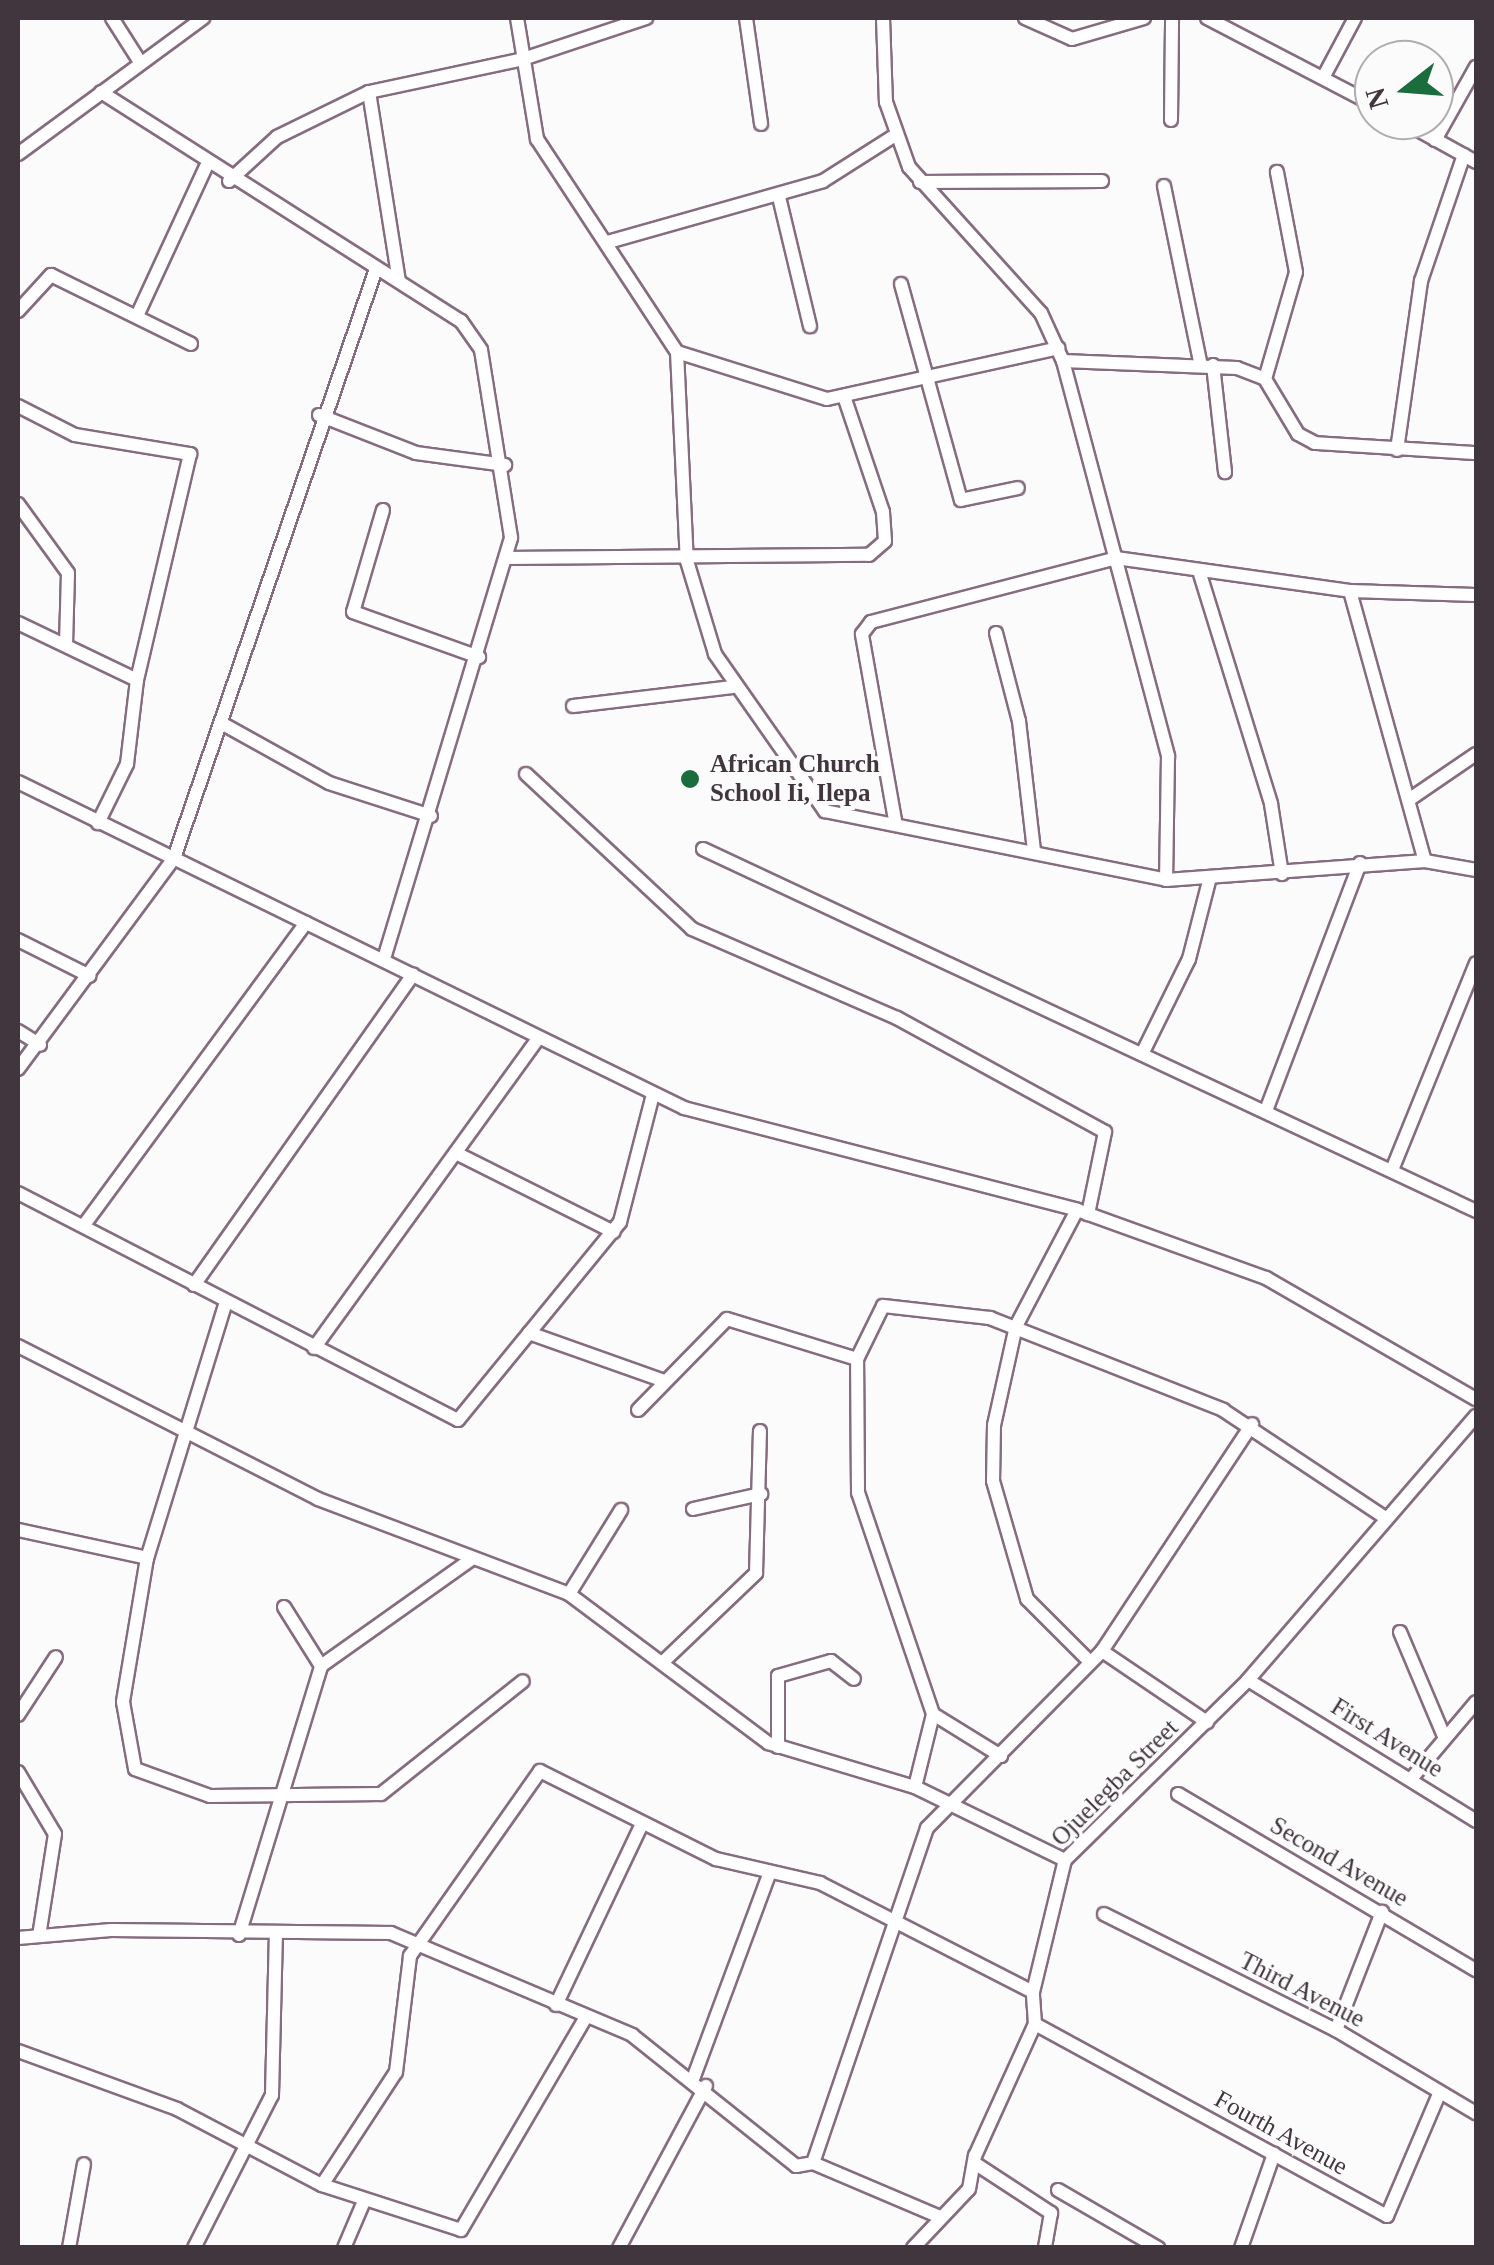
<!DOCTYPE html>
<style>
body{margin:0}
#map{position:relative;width:1494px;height:2265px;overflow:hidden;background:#fbfbfb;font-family:"Times New Roman",serif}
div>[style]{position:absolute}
.roads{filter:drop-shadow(2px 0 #866c7f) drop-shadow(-2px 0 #866c7f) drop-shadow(0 2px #866c7f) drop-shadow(0 -2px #866c7f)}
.minor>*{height:12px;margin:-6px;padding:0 6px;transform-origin:6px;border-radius:6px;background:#fff}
.dots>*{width:28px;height:28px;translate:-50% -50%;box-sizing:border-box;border:5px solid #fbfbfb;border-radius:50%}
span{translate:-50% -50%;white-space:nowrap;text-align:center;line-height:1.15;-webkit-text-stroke:8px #fbfbfb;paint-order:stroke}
.poi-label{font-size:25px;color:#41353e;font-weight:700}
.left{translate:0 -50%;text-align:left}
.street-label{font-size:25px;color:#41353e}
.frame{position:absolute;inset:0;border:20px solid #41353e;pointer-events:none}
.north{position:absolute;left:1354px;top:40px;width:100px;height:100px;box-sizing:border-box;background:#fbfbfb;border:2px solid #b1acaf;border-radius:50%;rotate:253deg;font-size:28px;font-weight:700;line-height:40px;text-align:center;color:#41353e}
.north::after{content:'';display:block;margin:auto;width:35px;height:45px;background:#1b6d3e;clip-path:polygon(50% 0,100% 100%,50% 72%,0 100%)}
</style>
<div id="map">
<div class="roads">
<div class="minor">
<div style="left:112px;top:18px;width:52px;rotate:57.5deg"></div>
<div style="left:517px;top:18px;width:123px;rotate:80.6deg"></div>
<div style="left:537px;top:139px;width:255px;rotate:56.7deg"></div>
<div style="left:677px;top:352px;width:209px;rotate:87.3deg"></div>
<div style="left:687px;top:561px;width:97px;rotate:73.2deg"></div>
<div style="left:715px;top:654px;width:192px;rotate:55deg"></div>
<div style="left:825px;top:811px;width:348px;rotate:11.4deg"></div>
<div style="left:1166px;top:880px;width:260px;rotate:-4.2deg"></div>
<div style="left:1425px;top:861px;width:52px;rotate:10deg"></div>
<div style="left:746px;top:18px;width:107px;rotate:81.9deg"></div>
<div style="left:883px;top:18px;width:84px;rotate:88deg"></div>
<div style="left:886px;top:102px;width:69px;rotate:70.5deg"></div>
<div style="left:909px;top:167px;width:197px;rotate:47.9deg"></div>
<div style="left:1041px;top:313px;width:53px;rotate:65.4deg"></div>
<div style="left:1063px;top:361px;width:409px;rotate:75.1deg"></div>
<div style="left:1168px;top:756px;width:124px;rotate:90.9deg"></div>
<div style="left:1025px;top:18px;width:51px;rotate:24.1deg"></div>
<div style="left:1072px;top:39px;width:75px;rotate:-16.3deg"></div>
<div style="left:1207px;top:18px;width:188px;rotate:27.5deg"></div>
<div style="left:1324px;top:76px;width:66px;rotate:-61.9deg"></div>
<div style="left:101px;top:92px;width:427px;rotate:32.5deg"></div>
<div style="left:461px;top:321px;width:35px;rotate:55deg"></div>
<div style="left:481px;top:350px;width:190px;rotate:80.9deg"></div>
<div style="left:511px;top:538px;width:440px;rotate:106.8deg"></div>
<div style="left:369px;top:92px;width:191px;rotate:81deg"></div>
<div style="left:1171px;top:120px;width:102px;rotate:-89.4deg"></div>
<div style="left:1400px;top:120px;width:87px;rotate:28.9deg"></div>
<div style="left:1435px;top:140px;width:84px;rotate:-60.7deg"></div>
<div style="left:18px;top:154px;width:230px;rotate:-36.3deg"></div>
<div style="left:229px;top:181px;width:65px;rotate:-42.5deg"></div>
<div style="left:277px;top:137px;width:102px;rotate:-26.1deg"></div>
<div style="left:369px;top:92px;width:154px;rotate:-12deg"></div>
<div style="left:520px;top:60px;width:133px;rotate:-18.4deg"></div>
<div style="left:920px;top:182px;width:182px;rotate:-0.3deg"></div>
<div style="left:1164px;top:186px;width:180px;rotate:78.4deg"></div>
<div style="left:779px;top:197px;width:133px;rotate:76.5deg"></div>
<div style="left:608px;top:242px;width:223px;rotate:-15.8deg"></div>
<div style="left:823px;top:181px;width:84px;rotate:-32.4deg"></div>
<div style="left:901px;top:284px;width:224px;rotate:74.5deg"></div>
<div style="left:961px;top:500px;width:58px;rotate:-11.9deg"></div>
<div style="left:18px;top:311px;width:49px;rotate:-47.5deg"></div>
<div style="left:51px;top:275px;width:156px;rotate:26.2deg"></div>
<div style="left:137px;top:316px;width:164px;rotate:-65.2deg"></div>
<div style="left:677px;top:352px;width:157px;rotate:17.4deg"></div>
<div style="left:827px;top:399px;width:237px;rotate:-12.4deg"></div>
<div style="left:1063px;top:361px;width:174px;rotate:2.3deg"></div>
<div style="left:1237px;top:368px;width:30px;rotate:21deg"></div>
<div style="left:1265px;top:379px;width:64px;rotate:59deg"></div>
<div style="left:1298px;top:434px;width:19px;rotate:28deg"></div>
<div style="left:1315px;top:443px;width:161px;rotate:3.6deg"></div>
<div style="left:1213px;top:365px;width:108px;rotate:83.6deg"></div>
<div style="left:1265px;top:379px;width:111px;rotate:-73.8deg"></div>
<div style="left:1296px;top:272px;width:102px;rotate:-100.8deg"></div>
<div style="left:18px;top:406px;width:64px;rotate:27deg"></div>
<div style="left:75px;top:435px;width:117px;rotate:9.4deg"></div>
<div style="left:190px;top:454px;width:232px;rotate:103.2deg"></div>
<div style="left:137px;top:680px;width:85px;rotate:96.8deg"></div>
<div style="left:127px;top:764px;width:66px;rotate:116.2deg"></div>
<div style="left:319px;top:415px;width:104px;rotate:21.4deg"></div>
<div style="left:416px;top:453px;width:90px;rotate:7.7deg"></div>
<div style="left:1397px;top:450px;width:171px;rotate:-81.9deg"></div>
<div style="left:1421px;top:281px;width:133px;rotate:-71.2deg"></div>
<div style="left:18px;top:504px;width:85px;rotate:54.1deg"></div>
<div style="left:68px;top:573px;width:72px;rotate:91.6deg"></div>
<div style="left:383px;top:510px;width:106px;rotate:106.4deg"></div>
<div style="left:353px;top:612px;width:134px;rotate:19.7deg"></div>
<div style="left:506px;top:558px;width:363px;rotate:-0.5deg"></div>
<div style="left:869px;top:555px;width:21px;rotate:-41deg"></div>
<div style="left:885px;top:541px;width:29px;rotate:-94deg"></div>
<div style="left:883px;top:512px;width:122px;rotate:-108.6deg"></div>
<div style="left:1200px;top:574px;width:241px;rotate:72.8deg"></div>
<div style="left:1271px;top:804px;width:71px;rotate:81.1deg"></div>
<div style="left:1350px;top:591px;width:280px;rotate:74.5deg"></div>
<div style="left:18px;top:623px;width:132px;rotate:25.6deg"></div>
<div style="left:996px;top:633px;width:91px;rotate:75.4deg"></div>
<div style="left:1019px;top:721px;width:130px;rotate:83.4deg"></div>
<div style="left:573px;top:706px;width:161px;rotate:-6.8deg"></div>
<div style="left:223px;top:724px;width:121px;rotate:29.1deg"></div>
<div style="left:329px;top:783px;width:107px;rotate:17.9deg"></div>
<div style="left:526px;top:774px;width:227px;rotate:43deg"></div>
<div style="left:692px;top:929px;width:223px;rotate:23.5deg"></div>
<div style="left:897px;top:1018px;width:237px;rotate:28.7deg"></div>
<div style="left:1105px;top:1132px;width:84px;rotate:101.7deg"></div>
<div style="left:18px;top:782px;width:742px;rotate:26.08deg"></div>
<div style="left:684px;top:1108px;width:406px;rotate:14.5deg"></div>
<div style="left:1077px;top:1210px;width:201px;rotate:19.8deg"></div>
<div style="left:1266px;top:1278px;width:242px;rotate:30deg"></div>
<div style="left:1410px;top:799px;width:80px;rotate:-34.3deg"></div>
<div style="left:895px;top:820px;width:189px;rotate:-100.1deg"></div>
<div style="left:862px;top:634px;width:15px;rotate:-53deg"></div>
<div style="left:871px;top:622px;width:253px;rotate:-14.6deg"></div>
<div style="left:1116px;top:558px;width:236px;rotate:8deg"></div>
<div style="left:1350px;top:591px;width:126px;rotate:1.8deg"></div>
<div style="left:703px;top:849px;width:854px;rotate:25.09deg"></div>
<div style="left:18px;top:940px;width:80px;rotate:26.6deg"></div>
<div style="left:18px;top:1031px;width:26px;rotate:32deg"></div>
<div style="left:1143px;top:1052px;width:104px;rotate:-63.7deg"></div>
<div style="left:1189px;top:959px;width:81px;rotate:-75.6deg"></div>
<div style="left:18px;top:1069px;width:262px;rotate:-53.5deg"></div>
<div style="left:174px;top:858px;width:623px;rotate:-71.07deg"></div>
<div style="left:1267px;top:1108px;width:262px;rotate:-69.2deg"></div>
<div style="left:458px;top:1154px;width:174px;rotate:26.6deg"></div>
<div style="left:1392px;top:1170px;width:223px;rotate:-67.9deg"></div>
<div style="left:18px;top:1193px;width:495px;rotate:27.3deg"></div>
<div style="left:458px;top:1420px;width:256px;rotate:-50.7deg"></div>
<div style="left:620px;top:1222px;width:132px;rotate:-75.5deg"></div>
<div style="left:1077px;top:1210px;width:131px;rotate:117.7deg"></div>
<div style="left:1016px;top:1326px;width:101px;rotate:102.5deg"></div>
<div style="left:994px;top:1425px;width:56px;rotate:91deg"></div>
<div style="left:993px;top:1481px;width:123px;rotate:73.9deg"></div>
<div style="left:1027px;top:1599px;width:86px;rotate:45deg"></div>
<div style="left:84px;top:1225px;width:375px;rotate:-53.7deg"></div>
<div style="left:194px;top:1285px;width:380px;rotate:-54.8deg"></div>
<div style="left:225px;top:1305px;width:265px;rotate:107.1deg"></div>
<div style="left:147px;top:1558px;width:146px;rotate:99.5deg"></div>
<div style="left:123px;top:1702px;width:68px;rotate:79.8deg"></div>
<div style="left:135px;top:1769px;width:80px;rotate:19.8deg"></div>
<div style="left:210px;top:1796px;width:171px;rotate:-0.7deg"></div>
<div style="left:381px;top:1794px;width:181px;rotate:-38.5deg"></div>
<div style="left:529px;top:1333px;width:141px;rotate:19.5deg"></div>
<div style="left:18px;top:1346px;width:337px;rotate:27deg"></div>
<div style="left:318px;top:1499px;width:268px;rotate:20.7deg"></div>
<div style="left:569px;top:1594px;width:249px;rotate:36.8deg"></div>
<div style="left:768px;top:1743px;width:153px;rotate:16.7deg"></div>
<div style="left:915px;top:1787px;width:167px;rotate:26deg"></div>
<div style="left:314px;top:1348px;width:382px;rotate:-54.1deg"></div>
<div style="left:638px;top:1410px;width:127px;rotate:-45.6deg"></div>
<div style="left:727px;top:1319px;width:136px;rotate:17.1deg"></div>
<div style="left:693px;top:1509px;width:70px;rotate:-12.4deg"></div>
<div style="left:18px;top:1530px;width:132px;rotate:12.2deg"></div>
<div style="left:569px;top:1594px;width:99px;rotate:-58.2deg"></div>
<div style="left:284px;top:1607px;width:70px;rotate:57.9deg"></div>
<div style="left:1400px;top:1632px;width:113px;rotate:67.1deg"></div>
<div style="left:1102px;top:1651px;width:127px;rotate:34.1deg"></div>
<div style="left:663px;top:1662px;width:129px;rotate:-43.7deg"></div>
<div style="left:756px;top:1573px;width:142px;rotate:-88.4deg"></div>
<div style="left:1248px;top:1680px;width:268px;rotate:31.7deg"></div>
<div style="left:933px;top:1714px;width:80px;rotate:31.7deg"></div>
<div style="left:18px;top:1715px;width:69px;rotate:-56.8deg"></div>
<div style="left:778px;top:1747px;width:71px;rotate:-90deg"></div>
<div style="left:778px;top:1676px;width:55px;rotate:-15.8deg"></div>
<div style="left:831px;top:1661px;width:29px;rotate:38deg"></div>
<div style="left:18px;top:1772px;width:72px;rotate:59.2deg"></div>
<div style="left:55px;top:1834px;width:103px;rotate:98.9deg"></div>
<div style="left:1411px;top:1779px;width:101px;rotate:-49.8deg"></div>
<div style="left:915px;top:1787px;width:75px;rotate:-76.1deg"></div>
<div style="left:933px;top:1714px;width:233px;rotate:-108.7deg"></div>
<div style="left:858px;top:1493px;width:134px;rotate:-90.4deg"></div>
<div style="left:857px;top:1359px;width:59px;rotate:-63.9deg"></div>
<div style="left:883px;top:1306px;width:108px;rotate:6.4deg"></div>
<div style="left:990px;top:1318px;width:251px;rotate:21.5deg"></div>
<div style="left:1223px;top:1410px;width:193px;rotate:33.6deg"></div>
<div style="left:1178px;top:1794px;width:346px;rotate:30.6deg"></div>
<div style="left:1104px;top:1914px;width:259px;rotate:26.6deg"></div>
<div style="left:1336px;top:2030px;width:163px;rotate:30.7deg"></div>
<div style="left:239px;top:1935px;width:281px;rotate:-73deg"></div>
<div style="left:321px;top:1666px;width:186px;rotate:-35.4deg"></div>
<div style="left:18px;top:1938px;width:93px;rotate:-4.9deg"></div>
<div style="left:111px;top:1930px;width:280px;rotate:0.6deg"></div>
<div style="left:391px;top:1933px;width:262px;rotate:22.9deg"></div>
<div style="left:632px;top:2035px;width:210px;rotate:38.6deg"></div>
<div style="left:796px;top:2166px;width:17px;rotate:-10deg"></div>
<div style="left:813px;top:2163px;width:138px;rotate:23deg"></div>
<div style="left:556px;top:2005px;width:200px;rotate:-64.6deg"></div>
<div style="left:1035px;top:2024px;width:401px;rotate:28.6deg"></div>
<div style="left:1387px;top:2216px;width:133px;rotate:-66.9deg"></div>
<div style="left:1336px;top:2030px;width:127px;rotate:-68.7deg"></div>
<div style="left:18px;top:2051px;width:169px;rotate:20deg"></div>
<div style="left:177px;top:2109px;width:164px;rotate:27.7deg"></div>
<div style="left:322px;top:2185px;width:146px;rotate:17.9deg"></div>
<div style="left:461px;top:2230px;width:245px;rotate:-59.6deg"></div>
<div style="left:693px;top:2079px;width:221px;rotate:-69.6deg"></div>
<div style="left:813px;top:2163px;width:354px;rotate:-71.2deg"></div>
<div style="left:927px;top:1828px;width:249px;rotate:-45.3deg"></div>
<div style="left:1102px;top:1651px;width:272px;rotate:-56.5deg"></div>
<div style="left:976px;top:2164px;width:90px;rotate:33.2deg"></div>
<div style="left:1051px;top:2213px;width:36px;rotate:100deg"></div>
<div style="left:322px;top:2185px;width:135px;rotate:-56.8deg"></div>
<div style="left:396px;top:2072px;width:117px;rotate:-83.1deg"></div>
<div style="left:410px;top:1956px;width:226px;rotate:-54.9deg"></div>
<div style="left:540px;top:1771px;width:197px;rotate:26.6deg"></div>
<div style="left:716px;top:1859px;width:107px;rotate:13deg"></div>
<div style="left:820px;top:1883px;width:239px;rotate:27.1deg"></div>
<div style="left:1058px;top:2190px;width:116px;rotate:30.1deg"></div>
<div style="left:69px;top:2248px;width:85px;rotate:-79.9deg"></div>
<div style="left:194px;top:2248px;width:172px;rotate:-63deg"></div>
<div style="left:272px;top:2095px;width:159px;rotate:-88.6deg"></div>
<div style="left:344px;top:2248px;width:51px;rotate:-66.9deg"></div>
<div style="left:619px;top:2248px;width:184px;rotate:-61.8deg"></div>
<div style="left:913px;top:2248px;width:81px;rotate:-46.5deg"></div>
<div style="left:969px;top:2189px;width:34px;rotate:-80deg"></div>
<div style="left:975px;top:2156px;width:145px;rotate:-65.6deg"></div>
<div style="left:1035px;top:2024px;width:32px;rotate:-94deg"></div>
<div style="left:1033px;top:1992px;width:136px;rotate:-76.4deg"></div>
<div style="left:1065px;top:1860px;width:257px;rotate:-44.5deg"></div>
<div style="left:1248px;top:1680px;width:349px;rotate:-49.2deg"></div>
<div style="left:1241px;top:2248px;width:100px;rotate:-70.7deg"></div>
</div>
</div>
<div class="dots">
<div style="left:690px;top:779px;background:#1b6d3e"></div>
</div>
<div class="poi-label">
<span class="left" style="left:710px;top:779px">African Church<br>School Ii, Ilepa</span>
</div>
<div class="street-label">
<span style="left:1387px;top:1738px;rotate:32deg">First Avenue</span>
<span style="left:1115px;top:1783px;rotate:-45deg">Ojuelegba Street</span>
<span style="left:1339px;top:1862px;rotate:30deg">Second Avenue</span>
<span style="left:1302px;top:1990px;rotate:27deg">Third Avenue</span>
<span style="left:1281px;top:2133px;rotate:29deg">Fourth Avenue</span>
</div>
<div class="frame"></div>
<div class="north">N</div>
</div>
